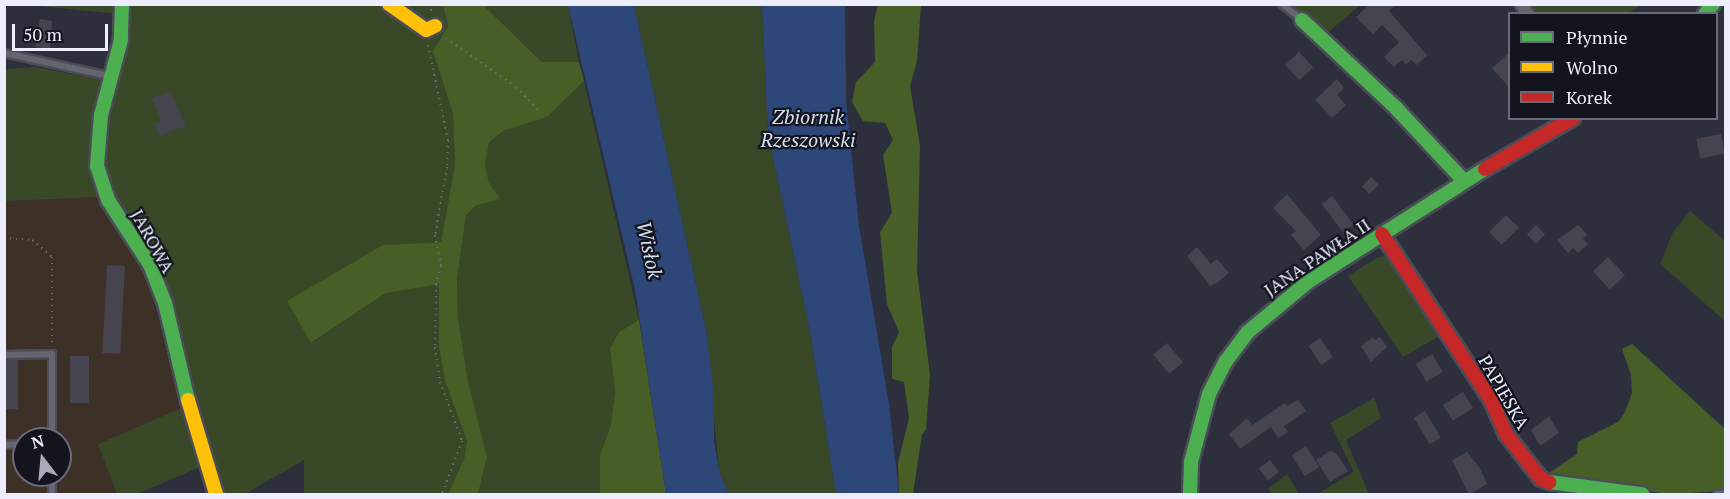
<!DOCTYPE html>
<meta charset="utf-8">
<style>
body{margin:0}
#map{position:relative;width:1730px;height:499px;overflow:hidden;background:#2e2f3c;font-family:"PT Serif",serif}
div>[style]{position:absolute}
.industrial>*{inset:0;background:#3d3127}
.green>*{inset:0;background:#394827}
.forest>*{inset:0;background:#485e27}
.water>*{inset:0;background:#2d4779}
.building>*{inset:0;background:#45444f;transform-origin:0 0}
.path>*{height:2px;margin-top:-1px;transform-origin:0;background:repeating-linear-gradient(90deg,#6b6c76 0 1.5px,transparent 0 6px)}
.roads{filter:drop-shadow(2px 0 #4a4c57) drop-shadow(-2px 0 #4a4c57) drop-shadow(0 2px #4a4c57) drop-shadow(0 -2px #4a4c57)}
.lane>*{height:6px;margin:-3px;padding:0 3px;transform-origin:3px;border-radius:3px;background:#64656f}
.street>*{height:12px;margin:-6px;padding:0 6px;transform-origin:6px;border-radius:6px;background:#64656f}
.fast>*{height:14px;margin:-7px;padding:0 7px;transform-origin:7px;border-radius:7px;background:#4caf50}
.slow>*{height:14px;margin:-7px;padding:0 7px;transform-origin:7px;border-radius:7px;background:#ffc107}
.jam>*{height:14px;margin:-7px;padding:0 7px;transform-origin:7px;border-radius:7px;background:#c62828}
span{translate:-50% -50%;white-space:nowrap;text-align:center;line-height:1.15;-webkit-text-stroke:4.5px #13141e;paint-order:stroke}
.street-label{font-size:18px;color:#eceefe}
.water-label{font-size:20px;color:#d4deef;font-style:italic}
.frame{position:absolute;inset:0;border:6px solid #eceefe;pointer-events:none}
.legend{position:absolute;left:1508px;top:12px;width:210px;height:108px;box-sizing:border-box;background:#13141e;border:2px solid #6a6b78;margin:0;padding:8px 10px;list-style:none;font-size:18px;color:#eceefe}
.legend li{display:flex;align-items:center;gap:12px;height:30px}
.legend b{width:30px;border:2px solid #6a6b78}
.north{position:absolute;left:12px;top:427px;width:60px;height:60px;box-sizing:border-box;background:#13141e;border:2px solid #6a6b78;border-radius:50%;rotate:344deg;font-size:16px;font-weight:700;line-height:24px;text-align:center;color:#eceefe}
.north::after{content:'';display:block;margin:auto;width:21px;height:27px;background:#aaabba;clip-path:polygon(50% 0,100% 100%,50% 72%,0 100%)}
.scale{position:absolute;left:12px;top:24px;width:96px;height:27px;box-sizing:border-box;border:3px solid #eceefe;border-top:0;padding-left:8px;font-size:18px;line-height:21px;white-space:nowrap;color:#eceefe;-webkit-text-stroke:4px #13141e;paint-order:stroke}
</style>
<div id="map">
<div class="industrial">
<div style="clip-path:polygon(evenodd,99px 197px,142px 264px,184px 407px,98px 444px,117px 494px,5px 494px,4px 201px,99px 197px,24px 439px,60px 439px,60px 475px,24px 475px,24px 439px)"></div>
</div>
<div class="green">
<div style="clip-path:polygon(29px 5px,443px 5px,448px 26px,433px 51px,453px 114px,455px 164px,441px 242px,383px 245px,312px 343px,386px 293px,439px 283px,439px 347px,445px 381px,467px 441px,464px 459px,448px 494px,304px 494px,304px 460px,245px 494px,219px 494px,142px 264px,99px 197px,5px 201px,4px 69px,36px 67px,102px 80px,113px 60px,118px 14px)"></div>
<div style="clip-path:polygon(483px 5px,568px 5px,579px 62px,542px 62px)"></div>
<div style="clip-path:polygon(634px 5px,762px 5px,768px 133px,810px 332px,836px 494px,729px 494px,719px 471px,706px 330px)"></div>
<div style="clip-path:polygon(1287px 5px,1360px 5px,1325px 35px)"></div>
<div style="clip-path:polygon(1530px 5px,1643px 5px,1626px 14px,1536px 13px)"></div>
<div style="clip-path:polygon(584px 81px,639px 320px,619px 332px,610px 348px,615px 391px,611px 425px,600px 455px,600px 494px,478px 494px,487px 457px,468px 381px,458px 317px,457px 280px,466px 215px,489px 183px,485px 165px,489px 144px,503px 131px,547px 117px)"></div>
<div style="clip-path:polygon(1690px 211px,1725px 241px,1725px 321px,1660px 264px,1673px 232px)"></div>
<div style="clip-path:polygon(1391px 256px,1443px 334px,1403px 357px,1348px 276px,1378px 257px)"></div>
<div style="clip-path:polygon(1374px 398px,1381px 418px,1346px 440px,1369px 494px,1317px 494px,1354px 472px,1330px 423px)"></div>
<div style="clip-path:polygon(184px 407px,203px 466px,137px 494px,117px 494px,98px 444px)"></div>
<div style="clip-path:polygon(1287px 474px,1299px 494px,1272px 494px,1268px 489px)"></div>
</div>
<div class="forest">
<div style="clip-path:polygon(443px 5px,483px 5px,542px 62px,579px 62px,584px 81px,547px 117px,503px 131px,489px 143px,485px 165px,489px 183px,500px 199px,475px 206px,466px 215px,457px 280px,458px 317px,468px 381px,487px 457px,478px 494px,448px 494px,464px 459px,467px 441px,445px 381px,439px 347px,439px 284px,386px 293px,311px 343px,287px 301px,383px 245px,441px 242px,455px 164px,453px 114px,433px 51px,448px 26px)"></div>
<div style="clip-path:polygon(878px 5px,921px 5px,917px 61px,910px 86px,920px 146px,917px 271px,930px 375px,926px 430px,922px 434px,913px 494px,899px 494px,898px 463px,909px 418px,904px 382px,892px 379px,892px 347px,899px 332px,887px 304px,880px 232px,892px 213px,883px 155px,893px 140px,885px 123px,863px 121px,852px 102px,856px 82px,875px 62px,874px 21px)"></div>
<div style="clip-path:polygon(639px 320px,666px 494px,600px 494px,600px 455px,611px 425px,615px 391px,610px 348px,619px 332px)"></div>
<div style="clip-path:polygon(1632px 344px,1725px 429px,1725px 491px,1671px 494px,1556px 481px,1546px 475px,1577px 454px,1578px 442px,1618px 422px,1625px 412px,1632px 393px,1631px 375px,1622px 349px)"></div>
</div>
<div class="water">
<div style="clip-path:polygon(568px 5px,634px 5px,706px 330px,714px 394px,714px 441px,719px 471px,729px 494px,666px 494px,635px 290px)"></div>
<div style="clip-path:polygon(762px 5px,845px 5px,846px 101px,859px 226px,889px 404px,899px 494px,836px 494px,810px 332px,768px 133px)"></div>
</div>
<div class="building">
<div style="clip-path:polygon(1370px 4px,1397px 4px,1389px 11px,1427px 55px,1417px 65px,1411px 60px,1406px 65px,1402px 60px,1394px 67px,1384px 57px,1399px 42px,1382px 25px,1373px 34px,1356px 17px)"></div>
<div style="clip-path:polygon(40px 19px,52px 21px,50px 49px,35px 47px)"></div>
<div style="left:1299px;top:52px;width:21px;height:19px;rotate:47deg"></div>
<div style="clip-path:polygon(1509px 53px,1509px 87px,1492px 68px)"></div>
<div style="clip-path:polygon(1337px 79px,1344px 88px,1337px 95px,1346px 105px,1332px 118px,1315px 100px)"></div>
<div style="clip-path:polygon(170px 91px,186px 126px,159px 136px,155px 124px,161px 121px,152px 98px)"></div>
<div style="left:1721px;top:134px;width:20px;height:25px;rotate:79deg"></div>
<div style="left:1371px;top:177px;width:11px;height:13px;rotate:45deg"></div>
<div style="clip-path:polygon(1287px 194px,1321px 235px,1304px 250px,1291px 235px,1296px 231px,1273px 208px)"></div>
<div style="left:1332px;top:196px;width:36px;height:13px;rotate:53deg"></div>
<div style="left:1506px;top:215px;width:18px;height:24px;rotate:45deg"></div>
<div style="left:1536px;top:225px;width:13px;height:13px;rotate:45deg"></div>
<div style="clip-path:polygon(1578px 225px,1587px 234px,1583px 239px,1588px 244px,1578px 253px,1573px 248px,1568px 253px,1557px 240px)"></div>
<div style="clip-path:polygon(1197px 247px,1211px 264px,1217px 259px,1229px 273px,1218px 282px,1210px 286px,1187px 256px)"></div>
<div style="left:1608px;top:257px;width:25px;height:21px;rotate:47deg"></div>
<div style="left:107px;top:265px;width:18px;height:88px;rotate:3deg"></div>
<div style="clip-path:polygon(1373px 337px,1375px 340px,1380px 337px,1387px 347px,1371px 362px,1361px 346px)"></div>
<div style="left:1320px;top:338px;width:23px;height:14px;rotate:56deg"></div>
<div style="left:1167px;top:343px;width:25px;height:18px;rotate:50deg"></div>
<div style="left:1432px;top:354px;width:21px;height:19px;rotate:59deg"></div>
<div style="left:70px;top:356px;width:19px;height:47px"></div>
<div style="left:4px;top:360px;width:14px;height:49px"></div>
<div style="left:1463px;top:392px;width:19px;height:24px;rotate:58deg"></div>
<div style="clip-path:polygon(1298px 400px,1306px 411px,1284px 426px,1288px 432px,1278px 438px,1271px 427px,1240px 449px,1229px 434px,1247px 418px,1252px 425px,1285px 403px,1287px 406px)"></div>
<div style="left:1425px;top:411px;width:31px;height:13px;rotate:59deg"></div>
<div style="clip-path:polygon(1549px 416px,1559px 433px,1540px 446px,1531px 430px)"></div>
<div style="left:1306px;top:446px;width:25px;height:17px;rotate:58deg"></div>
<div style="clip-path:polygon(1330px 451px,1336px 453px,1348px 471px,1330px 482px,1316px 460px)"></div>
<div style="clip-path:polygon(1467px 452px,1480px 468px,1487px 484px,1469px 495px,1452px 460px)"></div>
<div style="left:1270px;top:460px;width:15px;height:14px;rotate:53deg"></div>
</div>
<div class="path">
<div style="left:428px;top:4px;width:9px;rotate:63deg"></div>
<div style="left:446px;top:38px;width:85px;rotate:35deg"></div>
<div style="left:516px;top:87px;width:36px;rotate:46deg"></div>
<div style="left:428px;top:45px;width:97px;rotate:78.1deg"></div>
<div style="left:448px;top:140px;width:27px;rotate:92deg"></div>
<div style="left:447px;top:167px;width:69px;rotate:100deg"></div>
<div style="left:435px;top:235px;width:32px;rotate:79deg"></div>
<div style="left:441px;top:266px;width:19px;rotate:106deg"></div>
<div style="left:436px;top:284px;width:63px;rotate:90.9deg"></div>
<div style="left:435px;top:347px;width:35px;rotate:82deg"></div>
<div style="left:440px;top:382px;width:63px;rotate:69.6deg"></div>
<div style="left:462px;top:441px;width:57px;rotate:110.7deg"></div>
<div style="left:4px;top:238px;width:28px;rotate:4deg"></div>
<div style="left:32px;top:240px;width:26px;rotate:40deg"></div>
<div style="left:52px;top:257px;width:88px;rotate:90deg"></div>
</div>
<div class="roads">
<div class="lane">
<div style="left:1282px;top:4px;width:24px;rotate:38deg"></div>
<div style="left:4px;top:53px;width:107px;rotate:12.4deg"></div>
<div style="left:4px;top:355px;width:48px;rotate:-1.2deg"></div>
<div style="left:52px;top:354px;width:85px;rotate:90deg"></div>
<div style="left:4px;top:445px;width:17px;rotate:-3deg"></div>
<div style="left:52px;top:475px;width:19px;rotate:90deg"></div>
<div style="left:1717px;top:494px;width:9px;rotate:-6deg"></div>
</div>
<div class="street">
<div style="left:1522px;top:4px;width:11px;rotate:63deg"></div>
</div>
<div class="fast">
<div style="left:122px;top:4px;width:36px;rotate:92deg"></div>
<div style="left:121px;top:40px;width:78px;rotate:104.9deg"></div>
<div style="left:101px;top:115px;width:51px;rotate:94.5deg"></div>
<div style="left:97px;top:166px;width:36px;rotate:72deg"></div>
<div style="left:108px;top:200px;width:77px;rotate:57.1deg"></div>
<div style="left:150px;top:265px;width:41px;rotate:68.5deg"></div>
<div style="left:165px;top:303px;width:100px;rotate:76.7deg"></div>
<div style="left:1705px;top:14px;width:13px;rotate:-51deg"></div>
<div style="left:1302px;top:20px;width:129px;rotate:43.1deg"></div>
<div style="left:1396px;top:108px;width:100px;rotate:47deg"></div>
<div style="left:1549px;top:482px;width:94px;rotate:7.4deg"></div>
<div style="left:1190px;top:494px;width:32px;rotate:-88deg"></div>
<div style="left:1191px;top:462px;width:70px;rotate:-75.2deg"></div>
<div style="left:1209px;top:394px;width:37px;rotate:-63deg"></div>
<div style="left:1226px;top:361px;width:36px;rotate:-53deg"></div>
<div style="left:1248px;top:332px;width:80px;rotate:-39.9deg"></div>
<div style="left:1309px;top:281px;width:209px;rotate:-32.5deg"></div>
</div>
<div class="slow">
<div style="left:389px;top:4px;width:45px;rotate:35.1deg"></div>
<div style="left:426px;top:30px;width:10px;rotate:-24deg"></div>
<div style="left:188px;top:400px;width:98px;rotate:73.4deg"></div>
</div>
<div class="jam">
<div style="left:1485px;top:169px;width:102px;rotate:-30.1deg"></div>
<div style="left:1382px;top:234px;width:199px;rotate:56.7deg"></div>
<div style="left:1491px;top:400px;width:37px;rotate:66deg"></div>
<div style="left:1506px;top:434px;width:57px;rotate:52.1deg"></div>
<div style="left:1541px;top:479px;width:9px;rotate:21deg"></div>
</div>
</div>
<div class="street-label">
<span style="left:153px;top:241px;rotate:61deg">JAROWA</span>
<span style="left:1317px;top:257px;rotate:-34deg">JANA PAWŁA II</span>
<span style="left:1504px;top:392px;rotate:60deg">PAPIESKA</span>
</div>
<div class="water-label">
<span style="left:808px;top:128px">Zbiornik<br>Rzeszowski</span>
<span style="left:650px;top:250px;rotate:78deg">Wisłok</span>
</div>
<div class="frame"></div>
<ul class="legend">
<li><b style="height:8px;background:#4caf50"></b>Płynnie</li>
<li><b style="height:8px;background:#ffc107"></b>Wolno</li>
<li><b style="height:8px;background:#c62828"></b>Korek</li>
</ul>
<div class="north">N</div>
<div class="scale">50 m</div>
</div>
